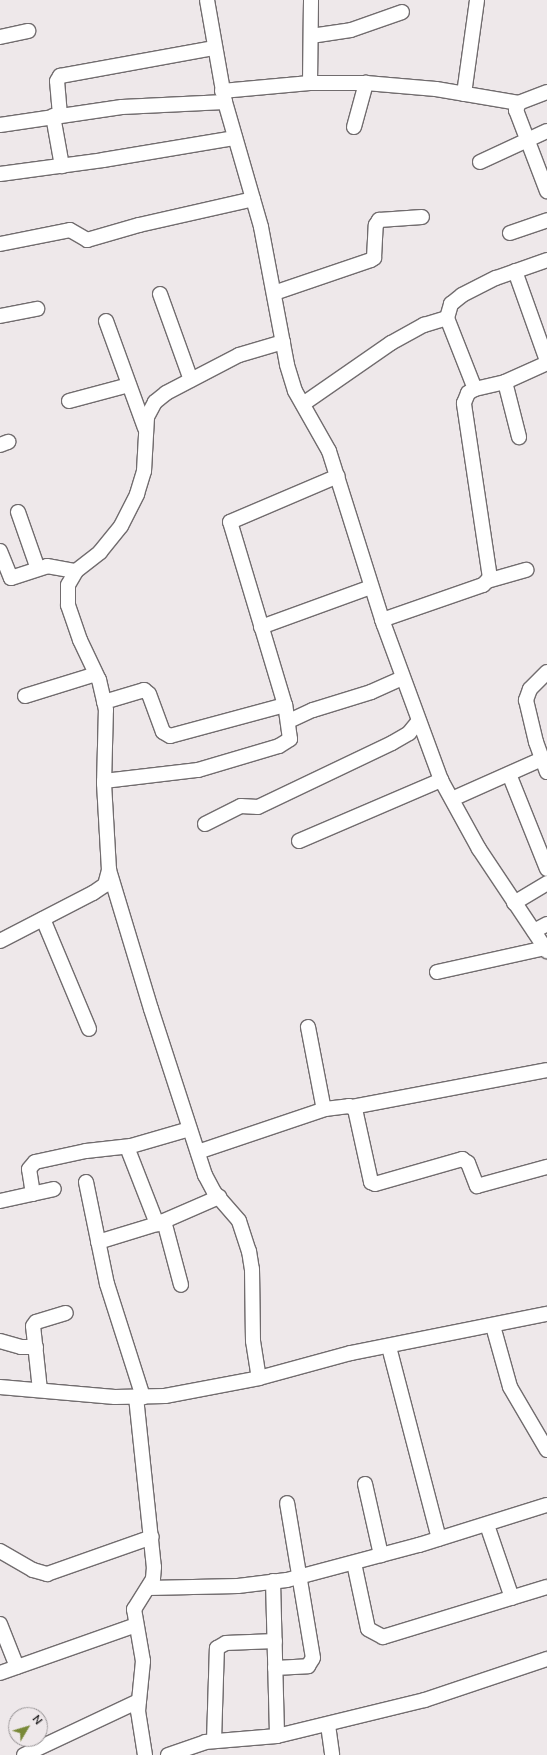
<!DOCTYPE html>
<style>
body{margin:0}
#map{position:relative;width:547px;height:1755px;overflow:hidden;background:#eee8ea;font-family:"Nunito Sans",sans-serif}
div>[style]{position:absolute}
.roads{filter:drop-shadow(1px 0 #716c6e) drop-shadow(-1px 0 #716c6e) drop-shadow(0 1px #716c6e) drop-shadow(0 -1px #716c6e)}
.minor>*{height:14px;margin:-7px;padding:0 7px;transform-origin:7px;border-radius:7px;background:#fff}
span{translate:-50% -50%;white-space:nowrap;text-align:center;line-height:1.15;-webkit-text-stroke:3px #eee8ea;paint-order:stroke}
.north{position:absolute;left:8px;top:1707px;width:40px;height:40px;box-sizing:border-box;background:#eee8ea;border:1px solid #9a9698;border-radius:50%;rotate:52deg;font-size:11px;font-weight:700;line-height:16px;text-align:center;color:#1d1b1c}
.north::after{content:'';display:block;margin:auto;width:14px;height:18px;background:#798938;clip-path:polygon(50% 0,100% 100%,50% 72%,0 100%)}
</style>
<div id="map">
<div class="roads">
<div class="minor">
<div style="left:207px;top:0;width:104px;rotate:80deg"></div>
<div style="left:225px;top:102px;width:130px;rotate:73.9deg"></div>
<div style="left:261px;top:227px;width:140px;rotate:79.3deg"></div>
<div style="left:287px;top:365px;width:27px;rotate:73deg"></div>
<div style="left:295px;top:391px;width:69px;rotate:60.5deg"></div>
<div style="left:329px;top:451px;width:182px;rotate:72.5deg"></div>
<div style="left:384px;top:625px;width:165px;rotate:69.8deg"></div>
<div style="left:441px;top:780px;width:79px;rotate:61.2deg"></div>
<div style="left:479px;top:849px;width:123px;rotate:56.3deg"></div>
<div style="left:311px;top:36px;width:40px;rotate:-8.5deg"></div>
<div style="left:351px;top:30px;width:54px;rotate:-19.4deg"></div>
<div style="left:0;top:37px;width:29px;rotate:-12deg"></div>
<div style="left:310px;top:83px;width:83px;rotate:-89.3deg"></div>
<div style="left:222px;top:91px;width:88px;rotate:-5.2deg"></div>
<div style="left:310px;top:83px;width:56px"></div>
<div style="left:366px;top:83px;width:70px;rotate:4.9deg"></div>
<div style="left:436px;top:89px;width:84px;rotate:9.6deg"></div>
<div style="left:547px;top:92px;width:30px;rotate:159deg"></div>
<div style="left:519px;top:103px;width:8px;rotate:113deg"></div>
<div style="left:516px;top:110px;width:87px;rotate:69.1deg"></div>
<div style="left:464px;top:94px;width:95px;rotate:-82.1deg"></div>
<div style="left:60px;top:115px;width:34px;rotate:-95deg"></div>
<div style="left:57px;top:81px;width:6px;rotate:-59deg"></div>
<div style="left:60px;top:76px;width:157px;rotate:-10.3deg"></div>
<div style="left:53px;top:116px;width:51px;rotate:79.8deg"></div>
<div style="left:0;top:125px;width:123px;rotate:-8.4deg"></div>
<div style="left:122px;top:107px;width:103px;rotate:-2.8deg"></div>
<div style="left:354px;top:127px;width:46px;rotate:-74.7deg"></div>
<div style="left:480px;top:162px;width:74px;rotate:-24.8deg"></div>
<div style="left:0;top:174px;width:104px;rotate:-7.7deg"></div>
<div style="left:103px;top:160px;width:134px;rotate:-9.5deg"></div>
<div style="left:510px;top:233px;width:39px;rotate:-19deg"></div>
<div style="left:0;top:244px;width:71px;rotate:-11.3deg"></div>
<div style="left:70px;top:230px;width:20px;rotate:30deg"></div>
<div style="left:87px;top:240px;width:54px;rotate:-16.1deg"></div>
<div style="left:139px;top:225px;width:117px;rotate:-12.8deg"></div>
<div style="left:515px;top:271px;width:96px;rotate:70.4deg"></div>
<div style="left:274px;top:293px;width:102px;rotate:-18.8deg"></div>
<div style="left:371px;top:260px;width:4px;rotate:-34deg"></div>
<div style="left:374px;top:258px;width:33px;rotate:-87deg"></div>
<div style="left:376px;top:225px;width:6px;rotate:-59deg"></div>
<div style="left:379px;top:220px;width:43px;rotate:-4deg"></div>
<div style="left:160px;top:294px;width:91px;rotate:70.2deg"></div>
<div style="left:0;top:316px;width:38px;rotate:-11deg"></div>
<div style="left:447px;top:318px;width:76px;rotate:68.5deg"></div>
<div style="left:475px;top:389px;width:31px;rotate:-13deg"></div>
<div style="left:505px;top:382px;width:46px;rotate:-24.3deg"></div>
<div style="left:106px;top:321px;width:114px;rotate:70deg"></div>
<div style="left:505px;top:382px;width:57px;rotate:75.7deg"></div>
<div style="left:69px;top:401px;width:62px;rotate:-14.9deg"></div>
<div style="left:303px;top:404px;width:107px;rotate:-34.7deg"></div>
<div style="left:391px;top:343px;width:38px;rotate:-29deg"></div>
<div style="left:424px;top:325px;width:24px;rotate:-17deg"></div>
<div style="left:447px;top:318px;width:15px;rotate:-74deg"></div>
<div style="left:451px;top:304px;width:14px;rotate:-39deg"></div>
<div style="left:462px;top:295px;width:38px;rotate:-27deg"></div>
<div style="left:496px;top:278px;width:54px;rotate:-19.4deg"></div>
<div style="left:0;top:445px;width:9px;rotate:-21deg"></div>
<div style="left:18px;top:512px;width:60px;rotate:70.7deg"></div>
<div style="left:0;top:551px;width:29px;rotate:68deg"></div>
<div style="left:11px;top:578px;width:38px;rotate:-18deg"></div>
<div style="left:47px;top:566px;width:29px;rotate:10deg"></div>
<div style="left:487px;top:581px;width:41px;rotate:-15.8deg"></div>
<div style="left:382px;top:620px;width:107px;rotate:-19.1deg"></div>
<div style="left:483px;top:585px;width:10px;rotate:-45deg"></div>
<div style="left:490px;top:578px;width:177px;rotate:-98.5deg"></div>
<div style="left:464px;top:403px;width:11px;rotate:-68deg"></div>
<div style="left:468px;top:393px;width:8px;rotate:-30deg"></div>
<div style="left:261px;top:627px;width:117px;rotate:-20deg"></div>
<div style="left:547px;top:672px;width:24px;rotate:135deg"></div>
<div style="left:530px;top:689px;width:12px;rotate:110deg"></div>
<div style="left:526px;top:700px;width:43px;rotate:76.6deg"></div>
<div style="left:536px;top:742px;width:32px;rotate:70deg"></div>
<div style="left:25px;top:696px;width:74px;rotate:-17.2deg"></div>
<div style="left:104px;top:702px;width:42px;rotate:-16.7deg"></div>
<div style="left:144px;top:690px;width:6px;rotate:39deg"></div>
<div style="left:149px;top:694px;width:40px;rotate:69.8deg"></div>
<div style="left:163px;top:732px;width:8px;rotate:30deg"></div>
<div style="left:170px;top:736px;width:119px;rotate:-15.1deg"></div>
<div style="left:289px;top:721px;width:26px;rotate:-25deg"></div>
<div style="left:313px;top:710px;width:61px;rotate:-17.2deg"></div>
<div style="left:371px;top:692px;width:34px;rotate:-24deg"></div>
<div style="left:509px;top:774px;width:102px;rotate:68.2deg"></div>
<div style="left:104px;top:781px;width:95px;rotate:-6.7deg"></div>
<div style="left:198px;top:770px;width:84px;rotate:-16.5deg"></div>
<div style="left:279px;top:746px;width:13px;rotate:-32deg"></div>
<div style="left:290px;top:739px;width:34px;rotate:-98deg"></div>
<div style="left:285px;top:705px;width:191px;rotate:-106.7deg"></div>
<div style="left:230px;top:522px;width:117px;rotate:-23.1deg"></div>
<div style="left:452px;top:799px;width:98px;rotate:-24deg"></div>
<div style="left:205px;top:824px;width:40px;rotate:-26.6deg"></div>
<div style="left:241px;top:806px;width:17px;rotate:3deg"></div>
<div style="left:258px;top:807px;width:148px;rotate:-25.5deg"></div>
<div style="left:392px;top:743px;width:20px;rotate:-30deg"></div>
<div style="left:409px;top:733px;width:14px;rotate:-51deg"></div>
<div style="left:299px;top:841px;width:155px;rotate:-23.2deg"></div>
<div style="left:109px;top:870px;width:145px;rotate:73.2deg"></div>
<div style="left:151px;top:1009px;width:175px;rotate:72deg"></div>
<div style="left:205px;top:1175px;width:19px;rotate:62deg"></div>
<div style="left:214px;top:1192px;width:38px;rotate:49deg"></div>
<div style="left:239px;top:1221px;width:32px;rotate:72deg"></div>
<div style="left:249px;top:1251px;width:18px;rotate:81deg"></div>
<div style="left:252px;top:1269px;width:72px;rotate:89.2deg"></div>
<div style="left:253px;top:1341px;width:37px;rotate:81deg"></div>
<div style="left:514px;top:903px;width:39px;rotate:-31deg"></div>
<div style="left:43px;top:919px;width:119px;rotate:67.3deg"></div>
<div style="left:534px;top:931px;width:15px;rotate:-28deg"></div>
<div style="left:0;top:941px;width:105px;rotate:-27.3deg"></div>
<div style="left:93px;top:893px;width:14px;rotate:-34deg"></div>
<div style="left:105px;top:885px;width:16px;rotate:-75deg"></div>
<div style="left:109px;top:870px;width:86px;rotate:-93.3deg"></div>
<div style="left:104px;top:784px;width:74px;rotate:-88.5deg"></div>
<div style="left:106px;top:710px;width:31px;rotate:-103deg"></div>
<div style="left:99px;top:680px;width:44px;rotate:-115.4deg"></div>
<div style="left:80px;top:640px;width:37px;rotate:-109deg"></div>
<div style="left:68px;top:605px;width:20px;rotate:-90deg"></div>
<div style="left:68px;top:585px;width:16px;rotate:-60deg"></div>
<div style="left:76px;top:571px;width:31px;rotate:-38deg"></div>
<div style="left:100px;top:552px;width:33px;rotate:-51deg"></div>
<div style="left:121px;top:526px;width:36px;rotate:-63deg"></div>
<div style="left:137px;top:494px;width:24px;rotate:-73deg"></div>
<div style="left:144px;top:471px;width:54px;rotate:-86.8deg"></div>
<div style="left:147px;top:417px;width:17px;rotate:-62deg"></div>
<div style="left:155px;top:402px;width:14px;rotate:-39deg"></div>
<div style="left:166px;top:393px;width:82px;rotate:-27.5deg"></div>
<div style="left:239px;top:355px;width:46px;rotate:-16.5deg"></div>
<div style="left:437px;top:972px;width:111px;rotate:-12.5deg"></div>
<div style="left:308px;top:1027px;width:79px;rotate:79.1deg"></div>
<div style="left:323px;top:1105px;width:4px;rotate:63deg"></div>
<div style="left:325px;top:1109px;width:24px;rotate:-7deg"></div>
<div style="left:349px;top:1106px;width:7px;rotate:27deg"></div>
<div style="left:355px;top:1109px;width:75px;rotate:77.6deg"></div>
<div style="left:371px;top:1182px;width:4px;rotate:27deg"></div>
<div style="left:375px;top:1184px;width:91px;rotate:-16deg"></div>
<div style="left:462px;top:1159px;width:7px;rotate:34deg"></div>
<div style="left:468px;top:1163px;width:25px;rotate:69deg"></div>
<div style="left:477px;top:1186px;width:73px;rotate:-15.2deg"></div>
<div style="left:352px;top:1107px;width:198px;rotate:-10.7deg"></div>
<div style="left:127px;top:1147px;width:83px;rotate:68.7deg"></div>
<div style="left:198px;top:1152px;width:134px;rotate:-18.7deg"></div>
<div style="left:86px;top:1182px;width:104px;rotate:78.4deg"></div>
<div style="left:107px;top:1284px;width:119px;rotate:72.3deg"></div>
<div style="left:33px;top:1194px;width:25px;rotate:-99deg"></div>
<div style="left:29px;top:1169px;width:9px;rotate:-49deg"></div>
<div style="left:35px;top:1162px;width:52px;rotate:-12.2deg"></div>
<div style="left:86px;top:1151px;width:45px;rotate:-6.3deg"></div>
<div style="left:131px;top:1146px;width:61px;rotate:-16.1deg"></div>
<div style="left:0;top:1201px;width:55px;rotate:-12.5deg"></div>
<div style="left:164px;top:1221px;width:66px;rotate:75.1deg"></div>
<div style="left:98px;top:1242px;width:62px;rotate:-17deg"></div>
<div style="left:157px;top:1224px;width:68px;rotate:-23.5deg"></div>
<div style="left:493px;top:1326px;width:63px;rotate:74.4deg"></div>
<div style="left:510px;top:1387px;width:73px;rotate:59.6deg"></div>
<div style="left:0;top:1341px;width:22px;rotate:16deg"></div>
<div style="left:21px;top:1347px;width:15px"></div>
<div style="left:389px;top:1347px;width:198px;rotate:75.4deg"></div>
<div style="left:0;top:1387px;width:115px;rotate:5deg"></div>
<div style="left:115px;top:1397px;width:50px;rotate:-1.1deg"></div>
<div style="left:165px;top:1396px;width:96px;rotate:-10.8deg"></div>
<div style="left:259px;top:1378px;width:95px;rotate:-15.2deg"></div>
<div style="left:351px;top:1353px;width:200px;rotate:-11.3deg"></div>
<div style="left:40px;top:1390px;width:64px;rotate:-96.2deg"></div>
<div style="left:33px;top:1326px;width:5px;rotate:-53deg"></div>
<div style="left:36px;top:1322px;width:31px;rotate:-17deg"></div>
<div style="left:136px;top:1397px;width:171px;rotate:84deg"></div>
<div style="left:154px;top:1567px;width:12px;rotate:95deg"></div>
<div style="left:153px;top:1579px;width:36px;rotate:122deg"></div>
<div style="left:134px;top:1609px;width:53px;rotate:80.2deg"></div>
<div style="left:143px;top:1661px;width:50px;rotate:95.7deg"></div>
<div style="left:138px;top:1711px;width:45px;rotate:81deg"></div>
<div style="left:365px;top:1484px;width:73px;rotate:77.3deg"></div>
<div style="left:487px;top:1525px;width:77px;rotate:71.1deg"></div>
<div style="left:0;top:1551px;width:38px;rotate:30deg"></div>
<div style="left:33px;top:1570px;width:15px;rotate:16deg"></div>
<div style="left:47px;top:1574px;width:111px;rotate:-19.4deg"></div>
<div style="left:354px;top:1563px;width:67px;rotate:78deg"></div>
<div style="left:368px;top:1629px;width:17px;rotate:28deg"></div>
<div style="left:383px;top:1637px;width:171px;rotate:-17deg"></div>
<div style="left:273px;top:1581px;width:155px;rotate:88.5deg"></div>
<div style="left:148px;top:1588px;width:90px;rotate:-1.3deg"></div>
<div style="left:238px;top:1586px;width:49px;rotate:-7deg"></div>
<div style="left:287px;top:1580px;width:137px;rotate:-14.9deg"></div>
<div style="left:419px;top:1545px;width:134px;rotate:-17.4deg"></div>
<div style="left:0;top:1624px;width:46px;rotate:68.4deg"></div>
<div style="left:275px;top:1668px;width:33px;rotate:-3deg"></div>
<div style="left:308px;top:1666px;width:9px;rotate:-58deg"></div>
<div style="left:313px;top:1658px;width:157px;rotate:-99.5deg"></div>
<div style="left:0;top:1673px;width:144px;rotate:-19.4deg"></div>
<div style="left:328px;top:1725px;width:30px;rotate:82deg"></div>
<div style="left:214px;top:1741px;width:93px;rotate:-88.2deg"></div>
<div style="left:217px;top:1648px;width:10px;rotate:-29deg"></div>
<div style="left:226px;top:1643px;width:49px;rotate:-2.3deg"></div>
<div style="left:24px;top:1755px;width:127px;rotate:-25.2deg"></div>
<div style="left:168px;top:1755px;width:39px;rotate:-19deg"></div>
<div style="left:205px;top:1742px;width:72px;rotate:-4.8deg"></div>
<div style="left:277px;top:1736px;width:152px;rotate:-13.7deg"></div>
<div style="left:425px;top:1700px;width:129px;rotate:-18.6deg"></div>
</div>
</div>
<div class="north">N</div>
</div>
